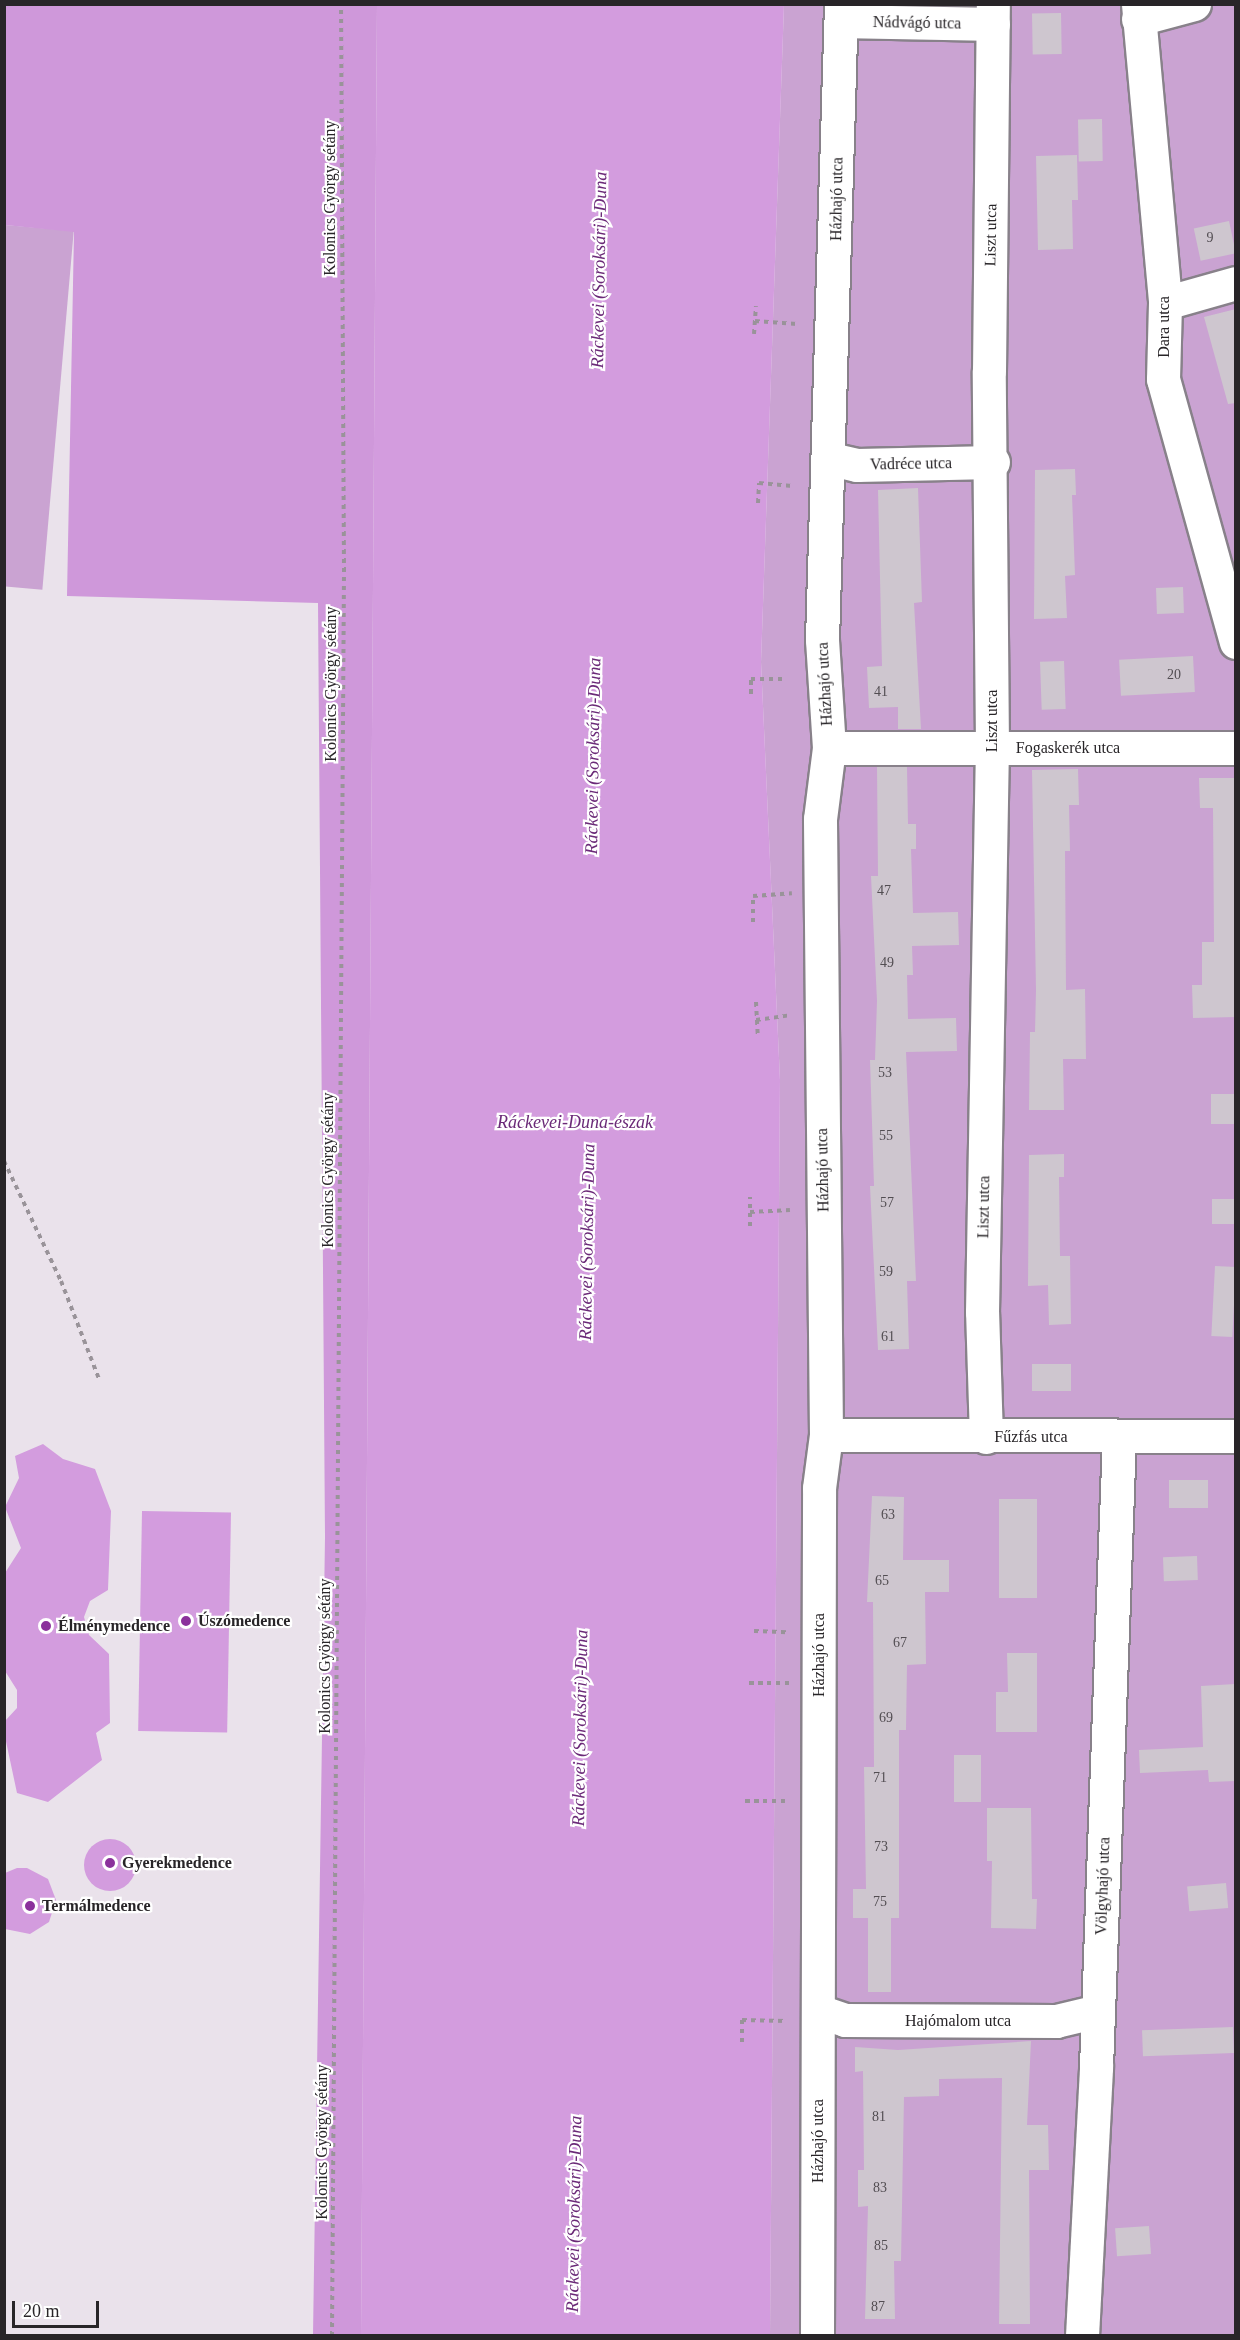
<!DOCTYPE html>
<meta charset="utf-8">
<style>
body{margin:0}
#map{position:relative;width:1240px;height:2340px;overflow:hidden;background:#eae2eb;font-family:"Times New Roman",serif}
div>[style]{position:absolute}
.green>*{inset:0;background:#caa3d2;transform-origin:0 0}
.forest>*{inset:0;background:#cf98da}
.water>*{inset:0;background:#d39cde;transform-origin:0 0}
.round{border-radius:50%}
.building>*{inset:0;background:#cec6cf;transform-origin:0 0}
.path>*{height:4px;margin-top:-2px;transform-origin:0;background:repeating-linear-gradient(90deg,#999399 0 4.5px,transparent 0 9px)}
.roads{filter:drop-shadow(2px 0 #88818a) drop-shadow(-2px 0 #88818a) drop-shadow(0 2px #88818a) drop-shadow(0 -2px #88818a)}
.minor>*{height:33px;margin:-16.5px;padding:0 16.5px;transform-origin:16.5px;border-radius:16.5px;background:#fff}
.dots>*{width:16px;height:16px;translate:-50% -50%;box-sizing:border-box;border:3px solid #fff;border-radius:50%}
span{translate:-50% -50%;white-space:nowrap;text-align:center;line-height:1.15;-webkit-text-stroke:4.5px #fff;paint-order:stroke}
.number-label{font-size:14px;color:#524d52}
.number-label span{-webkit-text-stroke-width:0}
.street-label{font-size:16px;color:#282528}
.poi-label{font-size:16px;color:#282528;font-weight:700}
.left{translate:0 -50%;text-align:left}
.water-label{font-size:18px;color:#6b2a78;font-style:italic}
.frame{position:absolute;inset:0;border:6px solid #282528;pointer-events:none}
.scale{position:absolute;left:12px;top:2301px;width:87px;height:27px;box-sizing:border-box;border:3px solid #282528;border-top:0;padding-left:8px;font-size:18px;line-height:21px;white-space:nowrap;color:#282528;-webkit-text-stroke:4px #fff;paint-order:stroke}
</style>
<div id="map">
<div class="green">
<div style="clip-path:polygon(784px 5px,1235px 5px,1235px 2335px,770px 2335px,780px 1080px,761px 662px)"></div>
<div style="left:5px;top:225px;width:69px;height:360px;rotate:5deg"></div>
</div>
<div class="forest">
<div style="clip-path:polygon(4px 5px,377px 5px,361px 2335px,313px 2335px,325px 1537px,318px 603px,67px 596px,74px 232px,5px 225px)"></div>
</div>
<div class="water">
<div style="clip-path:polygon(377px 5px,784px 5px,761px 662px,780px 1080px,770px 2335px,361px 2335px)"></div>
<div style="clip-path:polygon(43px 1444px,63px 1459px,95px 1469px,111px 1511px,108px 1590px,90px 1601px,84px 1617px,89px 1635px,109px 1654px,110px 1723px,96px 1733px,102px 1760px,48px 1802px,17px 1793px,4px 1732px,5px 1721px,17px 1708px,17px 1690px,5px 1671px,5px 1573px,21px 1548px,5px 1507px,19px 1478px,15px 1456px)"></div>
<div style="left:142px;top:1511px;width:89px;height:220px;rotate:1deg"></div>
<div class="round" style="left:84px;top:1839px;width:52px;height:52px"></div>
<div style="clip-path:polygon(17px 1868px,27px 1868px,48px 1879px,56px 1900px,49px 1922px,30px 1934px,5px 1929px,5px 1873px)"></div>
</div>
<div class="building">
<div style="left:1061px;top:13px;width:41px;height:29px;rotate:89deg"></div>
<div style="left:1102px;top:119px;width:42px;height:24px;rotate:89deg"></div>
<div style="clip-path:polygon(1077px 155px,1078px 200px,1072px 200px,1073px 249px,1038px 250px,1036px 156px)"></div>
<div style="left:1229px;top:221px;width:33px;height:36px;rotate:78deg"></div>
<div style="clip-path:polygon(1236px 309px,1236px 403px,1228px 404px,1204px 317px)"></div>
<div style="clip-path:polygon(1075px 469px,1076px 495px,1072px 495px,1075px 575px,1065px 576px,1067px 618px,1034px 619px,1035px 470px)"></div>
<div style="clip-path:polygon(918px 488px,922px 602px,914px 603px,921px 729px,898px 729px,898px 707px,869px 708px,867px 667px,882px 666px,878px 490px)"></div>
<div style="left:1183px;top:587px;width:26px;height:27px;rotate:88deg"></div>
<div style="left:1193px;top:656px;width:36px;height:74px;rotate:87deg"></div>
<div style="left:1064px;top:661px;width:48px;height:24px;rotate:88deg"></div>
<div style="clip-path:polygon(877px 767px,907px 767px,908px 824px,916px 824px,916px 849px,911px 849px,913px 913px,958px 912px,959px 945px,912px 946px,913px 975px,907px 975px,908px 1019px,956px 1018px,957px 1051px,906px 1052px,916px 1281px,907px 1281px,909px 1349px,878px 1350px,870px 1186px,874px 1186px,870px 1060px,875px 1060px,877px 1001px,871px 876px,878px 876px)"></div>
<div style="clip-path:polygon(1078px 769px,1079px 805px,1069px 805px,1070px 851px,1065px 851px,1066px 990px,1085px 989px,1086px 1059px,1063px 1059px,1064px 1110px,1029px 1110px,1030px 1032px,1035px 1032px,1036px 990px,1032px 770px)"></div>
<div style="clip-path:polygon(1199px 778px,1236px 778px,1236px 1017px,1193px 1018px,1192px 985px,1202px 985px,1202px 942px,1214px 942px,1213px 808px,1200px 808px)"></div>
<div style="left:1211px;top:1094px;width:25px;height:30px"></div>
<div style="clip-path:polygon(1064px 1154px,1064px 1177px,1059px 1177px,1060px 1256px,1070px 1256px,1071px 1324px,1049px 1325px,1048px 1285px,1028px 1286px,1029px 1155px)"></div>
<div style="left:1212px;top:1199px;width:24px;height:25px"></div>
<div style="left:1215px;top:1266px;width:21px;height:70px;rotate:3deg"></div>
<div style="left:1032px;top:1364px;width:39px;height:27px"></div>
<div style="left:1208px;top:1480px;width:28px;height:39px;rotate:90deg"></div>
<div style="clip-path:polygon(872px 1496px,904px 1497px,903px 1560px,949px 1560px,949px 1592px,925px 1592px,926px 1664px,907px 1665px,906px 1730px,899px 1730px,899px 1918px,891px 1918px,891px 1992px,868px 1992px,868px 1918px,853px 1918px,853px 1889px,866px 1889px,864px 1767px,874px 1767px,873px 1602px,867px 1602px)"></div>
<div style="left:999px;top:1499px;width:38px;height:99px"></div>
<div style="left:1197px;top:1556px;width:24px;height:34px;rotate:88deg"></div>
<div style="clip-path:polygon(1007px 1653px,1037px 1653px,1037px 1732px,996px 1732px,996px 1692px,1008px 1692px)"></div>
<div style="clip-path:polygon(1235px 1684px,1236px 1781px,1209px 1782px,1208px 1770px,1140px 1773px,1139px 1750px,1203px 1747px,1201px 1686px)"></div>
<div style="left:954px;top:1755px;width:27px;height:47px"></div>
<div style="clip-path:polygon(987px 1808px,1031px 1808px,1032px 1899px,1037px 1899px,1036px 1929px,991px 1928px,992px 1861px,987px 1861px)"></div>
<div style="left:1226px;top:1883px;width:25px;height:39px;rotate:85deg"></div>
<div style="left:1233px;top:2027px;width:26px;height:91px;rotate:88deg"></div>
<div style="clip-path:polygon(1031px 2041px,1027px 2125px,1048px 2125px,1049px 2170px,1029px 2170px,1030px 2324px,999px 2324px,1002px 2078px,939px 2079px,939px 2096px,904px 2097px,901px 2261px,894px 2261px,895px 2319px,865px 2319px,868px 2206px,858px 2207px,858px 2170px,864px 2170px,863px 2071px,855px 2072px,855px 2047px,898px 2050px)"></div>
<div style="left:1149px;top:2226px;width:28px;height:34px;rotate:86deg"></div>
</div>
<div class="path">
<div style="left:755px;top:321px;width:42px;rotate:4.1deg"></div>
<div style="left:754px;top:334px;width:28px;rotate:-86deg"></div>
<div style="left:758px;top:503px;width:20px;rotate:-87deg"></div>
<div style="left:759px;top:483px;width:36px;rotate:5deg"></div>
<div style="left:751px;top:694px;width:15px;rotate:-90deg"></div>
<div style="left:751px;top:679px;width:32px"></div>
<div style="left:753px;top:922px;width:26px;rotate:-90deg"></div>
<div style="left:753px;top:896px;width:39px;rotate:-4deg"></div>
<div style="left:756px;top:1002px;width:36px;rotate:87deg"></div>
<div style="left:756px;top:1020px;width:35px;rotate:-8deg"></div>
<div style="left:4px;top:1161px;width:133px;rotate:64.6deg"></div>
<div style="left:61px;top:1281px;width:105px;rotate:68.8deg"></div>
<div style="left:750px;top:1212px;width:40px;rotate:-2.9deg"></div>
<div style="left:750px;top:1226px;width:29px;rotate:-90deg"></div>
<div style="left:754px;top:1631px;width:33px;rotate:2deg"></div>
<div style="left:749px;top:1683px;width:40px"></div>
<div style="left:745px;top:1801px;width:41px"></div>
<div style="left:742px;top:2042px;width:22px;rotate:-90deg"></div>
<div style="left:742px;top:2020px;width:44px;rotate:1.3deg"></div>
<div style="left:332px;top:2336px;width:1764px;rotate:-89.61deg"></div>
<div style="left:344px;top:572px;width:568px;rotate:-90.3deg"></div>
</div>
<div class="roads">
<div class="minor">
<div style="left:1138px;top:4px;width:300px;rotate:84.8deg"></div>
<div style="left:1165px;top:303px;width:76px;rotate:91.5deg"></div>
<div style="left:1163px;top:379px;width:273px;rotate:74.5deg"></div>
<div style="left:1138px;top:19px;width:58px;rotate:-15deg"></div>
<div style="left:841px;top:21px;width:152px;rotate:1.1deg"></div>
<div style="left:1165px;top:303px;width:74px;rotate:-15.7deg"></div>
<div style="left:831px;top:459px;width:27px;rotate:13deg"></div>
<div style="left:857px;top:465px;width:136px;rotate:-1.3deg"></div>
<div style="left:829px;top:748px;width:407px"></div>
<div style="left:826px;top:1435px;width:410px;rotate:0.1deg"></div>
<div style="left:986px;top:1437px;width:125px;rotate:-91.8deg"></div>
<div style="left:982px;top:1312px;width:565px;rotate:-88.99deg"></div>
<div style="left:992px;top:747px;width:376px;rotate:-90.5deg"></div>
<div style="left:989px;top:371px;width:367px;rotate:-89.4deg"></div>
<div style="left:819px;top:2011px;width:28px;rotate:19deg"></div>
<div style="left:845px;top:2020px;width:211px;rotate:0.3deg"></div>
<div style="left:1056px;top:2021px;width:43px;rotate:-13.4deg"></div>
<div style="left:817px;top:2336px;width:848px;rotate:-89.86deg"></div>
<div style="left:819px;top:1488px;width:53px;rotate:-82.5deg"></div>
<div style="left:826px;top:1435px;width:616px;rotate:-90.56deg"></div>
<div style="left:820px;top:819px;width:72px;rotate:-82.8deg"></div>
<div style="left:829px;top:748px;width:108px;rotate:-93.7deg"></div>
<div style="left:822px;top:640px;width:636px;rotate:-88.29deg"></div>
<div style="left:1082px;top:2336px;width:269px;rotate:-87deg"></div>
<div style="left:1096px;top:2067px;width:630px;rotate:-87.91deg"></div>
</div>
</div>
<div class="dots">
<div style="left:186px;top:1621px;background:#8b319c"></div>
<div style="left:46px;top:1626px;background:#8b319c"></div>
<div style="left:110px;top:1863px;background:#8b319c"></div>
<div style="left:30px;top:1906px;background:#8b319c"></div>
</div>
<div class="number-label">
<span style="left:1210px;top:238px">9</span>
<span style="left:1174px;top:675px">20</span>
<span style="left:881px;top:692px">41</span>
<span style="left:884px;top:891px">47</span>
<span style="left:887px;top:963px">49</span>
<span style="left:885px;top:1073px">53</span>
<span style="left:886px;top:1136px">55</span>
<span style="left:887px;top:1203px">57</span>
<span style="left:886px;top:1272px">59</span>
<span style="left:888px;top:1337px">61</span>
<span style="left:888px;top:1515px">63</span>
<span style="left:882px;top:1581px">65</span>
<span style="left:900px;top:1643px">67</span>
<span style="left:886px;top:1718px">69</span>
<span style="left:880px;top:1778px">71</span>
<span style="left:881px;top:1847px">73</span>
<span style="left:880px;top:1902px">75</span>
<span style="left:879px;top:2117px">81</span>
<span style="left:880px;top:2188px">83</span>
<span style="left:881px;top:2246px">85</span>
<span style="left:878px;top:2307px">87</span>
</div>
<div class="street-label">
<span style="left:917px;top:23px;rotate:1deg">Nádvágó utca</span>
<span style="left:330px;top:198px;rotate:-90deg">Kolonics György sétány</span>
<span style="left:837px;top:199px;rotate:-89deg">Házhajó utca</span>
<span style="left:991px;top:235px;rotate:-89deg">Liszt utca</span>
<span style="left:1164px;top:327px;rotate:-90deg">Dara utca</span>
<span style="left:911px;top:464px;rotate:-1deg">Vadréce utca</span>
<span style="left:331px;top:684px;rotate:-90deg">Kolonics György sétány</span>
<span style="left:825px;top:684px;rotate:-93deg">Házhajó utca</span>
<span style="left:992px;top:721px;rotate:-90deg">Liszt utca</span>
<span style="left:1068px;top:748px">Fogaskerék utca</span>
<span style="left:328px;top:1170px;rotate:-90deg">Kolonics György sétány</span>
<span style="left:823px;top:1170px;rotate:-91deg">Házhajó utca</span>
<span style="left:984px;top:1207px;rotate:-89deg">Liszt utca</span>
<span style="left:1031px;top:1437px">Fűzfás utca</span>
<span style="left:819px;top:1655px;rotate:-90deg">Házhajó utca</span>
<span style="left:325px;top:1656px;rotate:-90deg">Kolonics György sétány</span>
<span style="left:1103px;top:1886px;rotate:-88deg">Völgyhajó utca</span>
<span style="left:958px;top:2021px">Hajómalom utca</span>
<span style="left:818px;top:2141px;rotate:-90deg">Házhajó utca</span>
<span style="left:322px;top:2142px;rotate:-90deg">Kolonics György sétány</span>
</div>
<div class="poi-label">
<span class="left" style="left:198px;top:1621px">Úszómedence</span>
<span class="left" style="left:58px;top:1626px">Élménymedence</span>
<span class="left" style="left:122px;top:1863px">Gyerekmedence</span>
<span class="left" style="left:42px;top:1906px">Termálmedence</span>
</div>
<div class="water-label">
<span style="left:599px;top:270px;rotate:-89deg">Ráckevei (Soroksári)-Duna</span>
<span style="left:593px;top:756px;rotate:-89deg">Ráckevei (Soroksári)-Duna</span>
<span style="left:575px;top:1122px">Ráckevei-Duna-észak</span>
<span style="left:587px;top:1242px;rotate:-89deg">Ráckevei (Soroksári)-Duna</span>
<span style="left:580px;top:1728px;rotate:-89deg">Ráckevei (Soroksári)-Duna</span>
<span style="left:574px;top:2214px;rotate:-89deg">Ráckevei (Soroksári)-Duna</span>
</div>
<div class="frame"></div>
<div class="scale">20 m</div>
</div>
